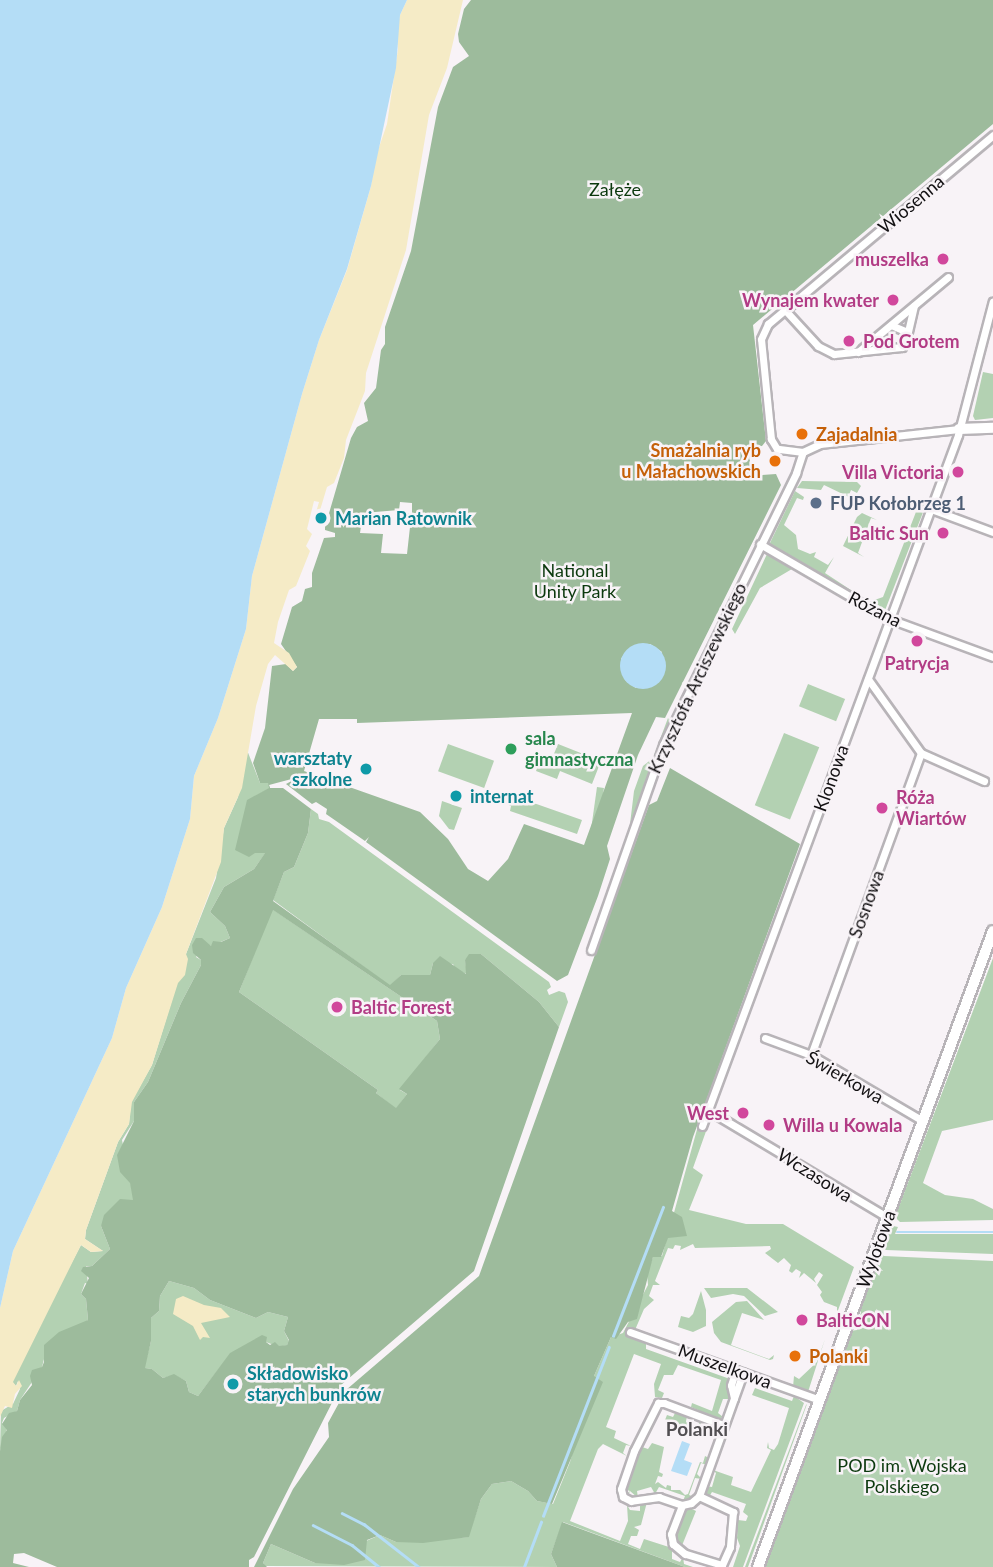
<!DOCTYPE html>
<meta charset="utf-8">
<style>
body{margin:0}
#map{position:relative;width:993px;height:1567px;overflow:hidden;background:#f8f3f7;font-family:Lato,sans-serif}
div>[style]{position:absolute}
.green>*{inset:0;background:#b3d1b2;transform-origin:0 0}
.forest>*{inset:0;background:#9dbb9c}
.sand>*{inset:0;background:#f5ebc6}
.water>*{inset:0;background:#b4ddf6}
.round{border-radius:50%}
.stream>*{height:2.5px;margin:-1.25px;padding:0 1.25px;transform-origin:1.25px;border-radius:1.25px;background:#b4ddf6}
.roads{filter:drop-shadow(2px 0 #b8b4b8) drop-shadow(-2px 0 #b8b4b8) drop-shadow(0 2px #b8b4b8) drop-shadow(0 -2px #b8b4b8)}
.street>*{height:7px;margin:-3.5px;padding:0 3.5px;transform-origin:3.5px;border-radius:3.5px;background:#fff}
.secondary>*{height:10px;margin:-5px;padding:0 5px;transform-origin:5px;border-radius:5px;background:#fff}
.dots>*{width:19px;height:19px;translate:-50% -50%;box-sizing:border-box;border:4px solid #f8f3f7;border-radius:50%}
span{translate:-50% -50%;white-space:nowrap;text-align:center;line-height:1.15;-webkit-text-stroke:5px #f8f3f7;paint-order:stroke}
.park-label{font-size:18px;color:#0c390e}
.street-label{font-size:18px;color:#131113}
.hotel-label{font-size:18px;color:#b23c85;font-weight:700}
.right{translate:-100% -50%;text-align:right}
.left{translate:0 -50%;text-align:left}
.food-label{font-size:18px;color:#c56008;font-weight:700}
.service-label{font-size:18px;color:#4e5e75;font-weight:700}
.culture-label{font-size:18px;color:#0d838f;font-weight:700}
.leisure-label{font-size:18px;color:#27864d;font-weight:700}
.neighbourhood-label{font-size:19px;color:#524f52;font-weight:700}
</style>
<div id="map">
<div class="green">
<div style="clip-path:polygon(983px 372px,993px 374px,993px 418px,975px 420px,973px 416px)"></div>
<div style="clip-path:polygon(802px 481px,857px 482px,861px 486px,857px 493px,851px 490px,849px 495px,858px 497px,850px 504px,851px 498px,824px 485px,821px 490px,797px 488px)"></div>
<div style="clip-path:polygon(795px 491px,804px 497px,803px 500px,797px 498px,784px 525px,796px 535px,798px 549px,810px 554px,816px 552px,814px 557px,828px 565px,834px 557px,825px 573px,866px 600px,864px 603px,769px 545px)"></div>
<div style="clip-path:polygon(921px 499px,927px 502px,884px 613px,866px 603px,883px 597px)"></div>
<div style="clip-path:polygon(862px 513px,877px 520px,871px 518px,858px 553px,864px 557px,843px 546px,857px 517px)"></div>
<div style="clip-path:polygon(767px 554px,773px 558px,775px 555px,792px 569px,760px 588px,735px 634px,732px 629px)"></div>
<div style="left:808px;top:684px;width:40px;height:24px;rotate:22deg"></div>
<div style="clip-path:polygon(668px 718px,670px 721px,630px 824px,634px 791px,643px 766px,653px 758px)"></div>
<div style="left:784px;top:733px;width:38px;height:78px;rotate:22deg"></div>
<div style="left:448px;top:744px;width:49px;height:29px;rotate:20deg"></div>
<div style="clip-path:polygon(558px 744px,601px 761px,592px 784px,560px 771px,557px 779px,536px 771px,539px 763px,549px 766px)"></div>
<div style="clip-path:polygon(247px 750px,260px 783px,268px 782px,270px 788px,252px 798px,255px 853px,266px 852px,254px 869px,224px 887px,210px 912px,225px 926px,230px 938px,211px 946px,205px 944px,196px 957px,201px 960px,201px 965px,181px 1003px,148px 1082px,134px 1102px,134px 1121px,122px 1140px,134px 1200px,101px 1226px,110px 1249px,92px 1266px,86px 1266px,88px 1284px,85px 1283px,81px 1294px,86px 1299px,88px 1320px,45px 1355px,42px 1367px,20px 1400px,17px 1411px,4px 1418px,2px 1423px,7px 1429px,0 1451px,1px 1411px,11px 1405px,7px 1404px,10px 1397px,13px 1404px,20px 1389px,18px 1381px,16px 1386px,12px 1382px,64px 1277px,81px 1245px,91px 1252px,103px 1251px,85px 1239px,86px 1230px,118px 1142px,129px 1124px,131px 1102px,152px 1065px,186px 954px,216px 878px,224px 828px,238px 797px)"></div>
<div style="left:597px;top:787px;width:7px;height:51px;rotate:8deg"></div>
<div style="clip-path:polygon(505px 793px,582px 820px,577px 834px,510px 811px,511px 806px,502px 802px)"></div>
<div style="clip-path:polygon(442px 801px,462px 808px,454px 830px,449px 829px,439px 816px)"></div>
<div style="clip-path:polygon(311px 809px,318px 814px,319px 819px,329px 822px,549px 982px,551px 987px,547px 990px,549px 995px,559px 991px,565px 993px,568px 1002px,559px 1027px,539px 1002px,481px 954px,465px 960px,467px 974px,456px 970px,453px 964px,433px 963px,430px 975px,401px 975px,390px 986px,273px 900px,284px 872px,294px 867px,308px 833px)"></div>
<div style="clip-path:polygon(272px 909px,437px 1021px,440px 1039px,400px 1090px,407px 1094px,396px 1109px,376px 1093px,378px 1090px,239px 992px)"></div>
<div style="clip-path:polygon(993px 958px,993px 1120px,942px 1131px,923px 1183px,945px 1195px,973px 1199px,993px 1209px,993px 1220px,900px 1222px,895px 1217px)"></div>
<div style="clip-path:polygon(701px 1115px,710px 1120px,693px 1168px,703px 1175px,689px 1210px,746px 1224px,783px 1224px,854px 1267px,837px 1313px,837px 1307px,824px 1302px,820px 1295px,822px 1292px,817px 1285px,823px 1275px,819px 1272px,814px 1279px,816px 1283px,804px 1273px,799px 1278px,801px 1272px,796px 1269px,792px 1273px,789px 1271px,791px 1265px,784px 1258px,778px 1263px,765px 1253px,771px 1249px,770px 1246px,695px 1248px,693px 1244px,680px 1250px,681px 1246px,675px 1245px,673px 1249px,668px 1248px,655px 1281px,660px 1285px,653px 1285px,649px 1296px,654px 1300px,644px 1309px,632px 1337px,646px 1342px,646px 1349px,730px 1379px,728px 1389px,730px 1399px,723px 1399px,718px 1413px,723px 1417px,719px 1419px,691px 1407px,692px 1403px,712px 1411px,721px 1380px,678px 1365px,673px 1375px,664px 1375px,658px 1390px,664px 1393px,662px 1398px,655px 1397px,654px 1384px,661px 1364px,634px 1354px,606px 1427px,616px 1431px,614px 1438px,631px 1446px,626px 1445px,623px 1453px,627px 1456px,603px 1444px,598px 1449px,570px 1521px,620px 1541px,628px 1521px,627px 1505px,630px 1510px,640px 1511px,640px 1505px,647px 1502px,641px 1525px,634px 1527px,639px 1530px,637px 1536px,631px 1536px,628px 1544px,640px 1549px,644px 1539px,672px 1548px,672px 1559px,680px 1562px,683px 1557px,684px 1564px,693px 1567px,685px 1567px,563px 1522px,551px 1554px,557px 1567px,265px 1566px,263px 1563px,271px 1544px,315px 1563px,380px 1535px,396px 1542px,468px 1537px,481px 1499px,492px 1484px,511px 1481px,528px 1491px,537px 1501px,553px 1504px,570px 1462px,594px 1376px,611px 1337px,623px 1333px,648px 1285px,647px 1273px,653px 1257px,662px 1256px)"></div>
<div style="clip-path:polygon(893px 1226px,898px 1227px,895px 1234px,993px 1234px,993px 1254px,886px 1250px,881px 1246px,888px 1227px)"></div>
<div style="clip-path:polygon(882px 1254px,884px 1256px,993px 1261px,993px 1567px,762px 1567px,850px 1331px,857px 1330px,861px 1312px,858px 1310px,878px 1255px)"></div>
<div style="clip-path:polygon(169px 1281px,194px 1288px,210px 1300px,256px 1318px,268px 1312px,288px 1317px,284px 1331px,289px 1341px,287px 1345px,279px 1347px,266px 1342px,231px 1353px,198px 1396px,189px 1392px,186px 1381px,174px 1375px,163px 1378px,152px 1369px,144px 1368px,151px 1341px,151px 1318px,159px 1311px,160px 1296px)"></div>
<div style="clip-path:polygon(704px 1288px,747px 1288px,778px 1312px,765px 1316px,744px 1296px,733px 1294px,711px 1298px)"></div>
<div style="clip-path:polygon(701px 1291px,706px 1310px,706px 1326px,693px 1332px,678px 1327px,681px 1316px,689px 1318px,693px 1314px)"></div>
<div style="clip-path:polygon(747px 1301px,764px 1320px,742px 1313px,731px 1345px,769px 1359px,774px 1355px,773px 1359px,770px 1360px,721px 1342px,714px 1333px,712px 1322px,736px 1302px)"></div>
<div style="clip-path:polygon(825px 1339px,808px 1392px,793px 1387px,794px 1376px,799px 1379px,817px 1362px)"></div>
<div style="clip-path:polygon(755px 1388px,792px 1401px,794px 1396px,804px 1403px,743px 1567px,733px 1567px,740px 1546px,737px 1538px,738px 1520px,746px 1521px,748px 1516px,743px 1512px,746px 1504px,712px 1492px,709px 1497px,705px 1490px,706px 1486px,712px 1487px,716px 1473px,713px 1470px,733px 1477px,731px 1485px,751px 1492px,771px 1450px,767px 1448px,768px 1442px,769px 1448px,774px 1450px,778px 1444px,789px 1408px,752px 1395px)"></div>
<div style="clip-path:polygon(807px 1404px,748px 1567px,745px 1567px,806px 1405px)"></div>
<div style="clip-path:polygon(811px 1404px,754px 1567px,751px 1567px)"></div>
<div style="clip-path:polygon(676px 1411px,687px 1416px,686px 1422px,697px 1426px,701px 1421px,700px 1427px,708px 1430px,707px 1433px,703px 1436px,671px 1426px,672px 1423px,665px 1420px,667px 1415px,673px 1417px)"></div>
<div style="clip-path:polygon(652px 1443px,664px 1447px,659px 1472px,663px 1474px,662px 1477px,658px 1476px,655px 1484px,658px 1482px,666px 1488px,667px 1485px,671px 1486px,671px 1490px,680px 1490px,685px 1495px,688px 1494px,700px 1462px,703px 1463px,705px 1456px,709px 1458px,707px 1465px,701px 1463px,697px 1474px,702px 1479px,695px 1478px,689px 1495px,694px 1497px,691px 1501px,683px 1501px,685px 1496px,659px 1487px,655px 1494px,651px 1487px,637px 1491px,638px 1498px,630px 1491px,628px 1496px,625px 1495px,630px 1491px,624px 1489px,637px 1461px,635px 1457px,639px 1456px,637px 1452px,642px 1447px,648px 1449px)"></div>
<div style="clip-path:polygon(690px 1508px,696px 1511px,681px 1548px,675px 1535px,683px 1513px)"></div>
</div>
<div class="forest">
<div style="clip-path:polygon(evenodd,471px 0,993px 0,993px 124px,753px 325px,766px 441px,762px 446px,749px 448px,751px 476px,776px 474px,781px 485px,665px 718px,656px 717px,638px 755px,607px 846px,610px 859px,598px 896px,568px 975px,557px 981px,366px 842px,369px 837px,365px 841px,326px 814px,327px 809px,316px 802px,312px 804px,286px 784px,299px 777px,269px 785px,270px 788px,283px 788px,311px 809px,308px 833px,294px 867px,284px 872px,273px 901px,390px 985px,401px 975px,430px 975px,433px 963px,440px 956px,466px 974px,465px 960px,469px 954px,481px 954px,539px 1002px,559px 1027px,474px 1271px,341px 1385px,254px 1557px,249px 1560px,249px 1567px,57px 1567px,24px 1553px,14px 1554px,13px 1563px,29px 1567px,0 1567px,0 1451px,2px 1437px,7px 1430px,2px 1424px,9px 1413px,17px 1411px,20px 1400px,32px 1385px,30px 1376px,32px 1370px,42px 1367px,44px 1362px,44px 1345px,59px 1332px,88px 1320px,86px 1299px,81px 1294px,89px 1278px,81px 1271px,83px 1267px,92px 1266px,110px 1249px,101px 1226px,104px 1215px,120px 1199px,133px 1200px,130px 1183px,120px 1172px,117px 1155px,134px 1121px,134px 1102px,148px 1082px,181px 1003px,201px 965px,201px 960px,193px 953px,192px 945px,196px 938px,202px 938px,211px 946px,213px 941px,221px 942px,230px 938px,225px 926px,210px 912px,224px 887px,254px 869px,265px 853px,255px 853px,249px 857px,235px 850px,247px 800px,269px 788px,268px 783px,260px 783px,253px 763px,265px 728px,272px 666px,286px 664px,293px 671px,297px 667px,281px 644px,292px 607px,302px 601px,305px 589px,312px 587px,312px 573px,324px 538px,335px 537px,335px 533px,325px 530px,325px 527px,351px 438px,357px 427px,368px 421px,364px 403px,376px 388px,381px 350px,385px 344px,385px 327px,411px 251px,438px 107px,453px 67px,469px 56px,459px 42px,458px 34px,464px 9px,471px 0,400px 502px,412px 503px,412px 513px,402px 513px,402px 517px,411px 518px,407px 554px,381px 553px,383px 534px,360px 533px,363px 513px,399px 510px,400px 502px,471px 0,650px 644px,662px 652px,636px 688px,625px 680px,621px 659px,625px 653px,650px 644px,471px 0,632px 713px,584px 845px,524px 824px,508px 859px,488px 881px,468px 869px,448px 839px,420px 812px,304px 771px,319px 719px,357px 719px,357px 723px,632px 713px,471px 0,273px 910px,437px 1021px,440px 1039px,399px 1089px,407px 1094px,396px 1108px,376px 1093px,378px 1090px,239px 992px,273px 910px,471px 0,169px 1281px,194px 1288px,210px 1300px,256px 1318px,268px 1312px,288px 1317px,284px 1331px,289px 1340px,287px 1345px,279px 1346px,275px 1342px,270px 1345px,266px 1342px,267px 1337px,262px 1335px,230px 1353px,198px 1396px,189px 1392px,186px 1381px,174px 1374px,163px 1378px,152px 1369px,145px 1368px,151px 1341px,151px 1318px,159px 1311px,160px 1296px,169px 1281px)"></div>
<div style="clip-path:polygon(670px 768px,800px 844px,693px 1137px,672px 1211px,682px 1217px,687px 1236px,668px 1238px,661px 1257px,653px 1257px,637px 1319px,628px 1322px,616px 1339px,611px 1337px,594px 1376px,603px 1382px,552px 1504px,537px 1501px,528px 1491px,511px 1481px,492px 1484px,481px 1499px,469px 1537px,423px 1543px,396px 1542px,380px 1535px,367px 1540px,365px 1560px,344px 1565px,315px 1563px,271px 1544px,263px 1563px,267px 1567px,254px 1567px,293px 1489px,329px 1437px,328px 1423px,346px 1390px,479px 1276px,649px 805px,657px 801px)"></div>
<div style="clip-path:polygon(562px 1522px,589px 1532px,685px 1567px,557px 1567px,551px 1554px)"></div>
</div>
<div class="sand">
<div style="clip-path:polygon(407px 0,463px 0,447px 68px,429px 115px,406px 250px,366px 373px,365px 391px,346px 440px,344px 458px,334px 483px,327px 487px,318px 517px,315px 516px,319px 502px,314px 501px,307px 529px,312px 534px,306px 546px,310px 551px,296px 586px,289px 590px,278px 622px,274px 643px,289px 653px,297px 667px,293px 671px,275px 655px,268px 664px,256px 706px,242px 788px,224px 828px,221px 862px,186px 954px,188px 959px,185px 975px,178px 983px,152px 1065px,132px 1102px,129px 1124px,118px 1142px,86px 1230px,85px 1239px,103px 1251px,91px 1252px,81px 1245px,13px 1382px,16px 1386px,19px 1380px,22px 1386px,15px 1394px,12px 1408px,5px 1406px,0 1417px,0 1308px,13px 1251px,112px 1038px,126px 988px,162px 907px,190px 819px,194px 776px,218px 718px,246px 629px,252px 576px,302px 394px,319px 340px,347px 270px,371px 186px,375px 159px,387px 124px,398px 49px,396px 32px,400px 15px)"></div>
<div style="clip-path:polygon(183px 1296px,204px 1305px,221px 1308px,230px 1317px,201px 1323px,210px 1338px,203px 1337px,200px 1340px,193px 1326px,173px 1314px,176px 1299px)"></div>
</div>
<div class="water">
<div style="clip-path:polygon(0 0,407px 0,400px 15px,396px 68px,371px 186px,347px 269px,319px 340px,302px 394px,252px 576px,246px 629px,218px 718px,194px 776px,190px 819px,162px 907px,126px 988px,112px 1038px,13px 1251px,0 1308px)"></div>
<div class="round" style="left:620px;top:643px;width:46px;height:46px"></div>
<div style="clip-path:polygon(682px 1441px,690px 1444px,684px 1460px,692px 1463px,687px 1476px,671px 1471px)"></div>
</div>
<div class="stream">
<div style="left:897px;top:1232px;width:96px"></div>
<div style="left:613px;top:1336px;width:138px;rotate:-68.8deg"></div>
<div style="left:342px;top:1513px;width:25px;rotate:27deg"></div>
<div style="left:364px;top:1524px;width:70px;rotate:38deg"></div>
<div style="left:543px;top:1516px;width:181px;rotate:-68.7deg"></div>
<div style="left:313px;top:1525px;width:44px;rotate:27.1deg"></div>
<div style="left:352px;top:1545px;width:35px;rotate:39deg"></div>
<div style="left:524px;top:1567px;width:48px;rotate:-69.3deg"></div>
</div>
<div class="roads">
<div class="street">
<div style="left:785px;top:310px;width:49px;rotate:47.5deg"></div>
<div style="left:818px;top:346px;width:18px;rotate:27deg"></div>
<div style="left:834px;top:354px;width:68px;rotate:-5.9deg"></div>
<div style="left:902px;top:347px;width:9px;rotate:-63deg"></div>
<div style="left:906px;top:339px;width:8px;rotate:-97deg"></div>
<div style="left:905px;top:331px;width:15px;rotate:-157deg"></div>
<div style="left:907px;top:336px;width:31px;rotate:-77deg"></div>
<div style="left:858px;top:352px;width:117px;rotate:-39.8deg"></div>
<div style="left:959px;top:429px;width:140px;rotate:173.8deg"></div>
<div style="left:820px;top:444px;width:19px;rotate:155deg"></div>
<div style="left:803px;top:452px;width:26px;rotate:-173deg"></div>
<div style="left:777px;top:449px;width:12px;rotate:-121deg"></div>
<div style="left:771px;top:439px;width:100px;rotate:-95.7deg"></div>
<div style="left:761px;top:339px;width:17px;rotate:-65deg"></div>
<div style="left:768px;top:324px;width:294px;rotate:-40deg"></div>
<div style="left:931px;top:509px;width:66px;rotate:20.4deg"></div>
<div style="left:760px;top:544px;width:147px;rotate:30.2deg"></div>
<div style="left:887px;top:618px;width:113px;rotate:20.2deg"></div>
<div style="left:868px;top:679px;width:91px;rotate:54.4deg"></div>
<div style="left:921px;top:753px;width:69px;rotate:24deg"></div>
<div style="left:591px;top:950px;width:217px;rotate:-70.6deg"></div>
<div style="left:663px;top:745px;width:303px;rotate:-63.9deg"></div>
<div style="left:796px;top:473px;width:22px;rotate:-72deg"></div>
<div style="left:765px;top:1038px;width:49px;rotate:20.3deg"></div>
<div style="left:811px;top:1055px;width:130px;rotate:30.5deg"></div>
<div style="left:811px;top:1055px;width:321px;rotate:-70deg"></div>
<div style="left:708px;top:1110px;width:209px;rotate:30.9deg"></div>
<div style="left:702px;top:1126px;width:737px;rotate:-69.67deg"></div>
<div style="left:958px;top:435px;width:138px;rotate:-75.4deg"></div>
<div style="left:630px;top:1332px;width:202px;rotate:19.7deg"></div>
<div style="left:734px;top:1398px;width:13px;rotate:-103deg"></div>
<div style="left:731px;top:1385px;width:16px;rotate:-72deg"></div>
<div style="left:699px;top:1496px;width:38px;rotate:25deg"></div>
<div style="left:733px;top:1512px;width:35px;rotate:95deg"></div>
<div style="left:730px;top:1547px;width:20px;rotate:114deg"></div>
<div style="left:722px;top:1565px;width:39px;rotate:-163deg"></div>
<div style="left:685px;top:1554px;width:16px;rotate:-140deg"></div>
<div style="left:673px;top:1544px;width:10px;rotate:-101deg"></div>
<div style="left:671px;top:1534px;width:31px;rotate:-69deg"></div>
<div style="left:682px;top:1505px;width:24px;rotate:-161deg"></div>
<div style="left:659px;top:1497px;width:28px;rotate:172deg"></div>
<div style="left:631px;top:1501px;width:9px;rotate:-153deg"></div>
<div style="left:623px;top:1497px;width:8px;rotate:-104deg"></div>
<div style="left:621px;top:1489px;width:40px;rotate:-71.1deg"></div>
<div style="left:634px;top:1451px;width:54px;rotate:-63.4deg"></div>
<div style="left:658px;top:1403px;width:6px"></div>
<div style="left:664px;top:1403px;width:63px;rotate:20.4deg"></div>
<div style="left:682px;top:1505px;width:9px;rotate:-13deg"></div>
<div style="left:691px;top:1503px;width:11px;rotate:-41deg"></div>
<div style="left:699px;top:1496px;width:131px;rotate:-70.3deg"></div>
</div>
<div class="secondary">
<div style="left:959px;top:429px;width:34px;rotate:-2deg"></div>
<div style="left:758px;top:1567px;width:678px;rotate:-69.72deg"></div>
</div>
</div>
<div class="dots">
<div style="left:943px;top:259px;background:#d1479c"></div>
<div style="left:893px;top:300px;background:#d1479c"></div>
<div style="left:849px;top:341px;background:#d1479c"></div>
<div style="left:802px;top:434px;background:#e8710a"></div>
<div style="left:775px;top:461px;background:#e8710a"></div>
<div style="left:958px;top:472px;background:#d1479c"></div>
<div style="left:816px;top:503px;background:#5c6f8a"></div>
<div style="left:321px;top:518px;background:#0f9aa8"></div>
<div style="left:943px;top:533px;background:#d1479c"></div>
<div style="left:917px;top:641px;background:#d1479c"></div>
<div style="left:511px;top:749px;background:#2e9e5b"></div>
<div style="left:366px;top:769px;background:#0f9aa8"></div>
<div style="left:456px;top:796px;background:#0f9aa8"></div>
<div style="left:882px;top:808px;background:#d1479c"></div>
<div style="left:337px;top:1007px;background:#d1479c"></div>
<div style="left:743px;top:1113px;background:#d1479c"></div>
<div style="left:769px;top:1125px;background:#d1479c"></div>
<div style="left:802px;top:1320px;background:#d1479c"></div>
<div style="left:795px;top:1356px;background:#e8710a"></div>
<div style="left:233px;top:1384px;background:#0f9aa8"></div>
</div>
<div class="park-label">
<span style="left:615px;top:189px">Załęże</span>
<span style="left:575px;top:581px">National<br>Unity Park</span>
<span style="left:902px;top:1476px">POD im. Wojska<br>Polskiego</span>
</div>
<div class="street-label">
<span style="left:911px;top:204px;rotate:-40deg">Wiosenna</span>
<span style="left:875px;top:609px;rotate:27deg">Różana</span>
<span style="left:697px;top:678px;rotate:-65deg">Krzysztofa Arciszewskiego</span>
<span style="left:831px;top:778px;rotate:-70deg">Klonowa</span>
<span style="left:866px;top:904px;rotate:-70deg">Sosnowa</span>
<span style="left:845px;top:1077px;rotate:30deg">Świerkowa</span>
<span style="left:815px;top:1175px;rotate:32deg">Wczasowa</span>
<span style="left:876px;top:1249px;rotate:-70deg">Wylotowa</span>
<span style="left:725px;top:1366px;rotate:20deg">Muszelkowa</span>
</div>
<div class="hotel-label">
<span class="right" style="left:929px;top:259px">muszelka</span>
<span class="right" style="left:879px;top:300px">Wynajem kwater</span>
<span class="left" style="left:863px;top:341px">Pod Grotem</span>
<span class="right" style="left:944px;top:472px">Villa Victoria</span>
<span class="right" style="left:929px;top:533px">Baltic Sun</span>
<span style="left:917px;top:663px">Patrycja</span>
<span class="left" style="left:896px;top:808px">Róża<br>Wiartów</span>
<span class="left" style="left:351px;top:1007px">Baltic Forest</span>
<span class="right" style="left:729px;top:1113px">West</span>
<span class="left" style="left:783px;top:1125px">Willa u Kowala</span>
<span class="left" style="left:816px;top:1320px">BalticON</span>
</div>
<div class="food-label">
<span class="left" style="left:816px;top:434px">Zajadalnia</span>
<span class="right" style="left:761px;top:461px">Smażalnia ryb<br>u Małachowskich</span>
<span class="left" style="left:809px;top:1356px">Polanki</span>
</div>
<div class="service-label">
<span class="left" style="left:830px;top:503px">FUP Kołobrzeg 1</span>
</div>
<div class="culture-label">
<span class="left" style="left:335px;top:518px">Marian Ratownik</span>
<span class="right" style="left:352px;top:769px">warsztaty<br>szkolne</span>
<span class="left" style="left:470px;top:796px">internat</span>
<span class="left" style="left:247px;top:1384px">Składowisko<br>starych bunkrów</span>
</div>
<div class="leisure-label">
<span class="left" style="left:525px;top:749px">sala<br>gimnastyczna</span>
</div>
<div class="neighbourhood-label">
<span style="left:697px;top:1429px">Polanki</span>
</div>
</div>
